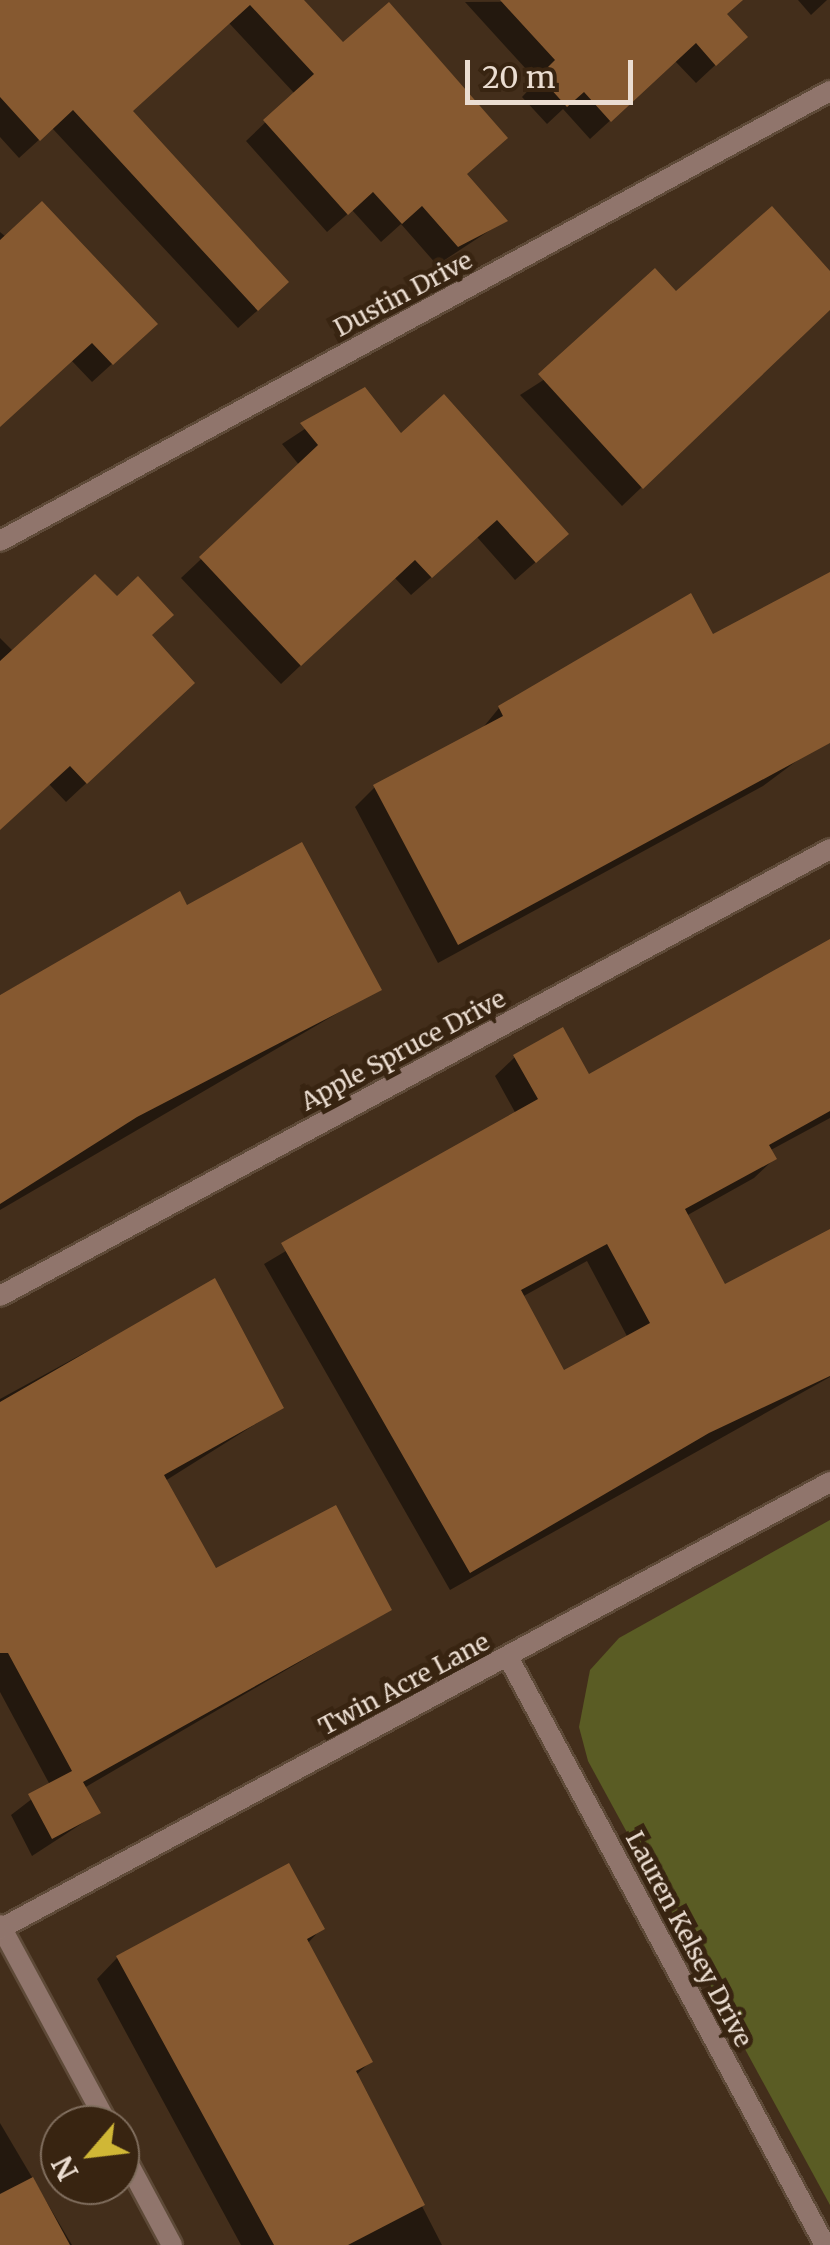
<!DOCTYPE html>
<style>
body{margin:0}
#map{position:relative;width:830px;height:2245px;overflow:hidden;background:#432e1b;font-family:Merriweather,serif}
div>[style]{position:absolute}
.green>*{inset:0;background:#5a5c24}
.shadow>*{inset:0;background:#0007}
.building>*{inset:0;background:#865930}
.roads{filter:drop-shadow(2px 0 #5e4a38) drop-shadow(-2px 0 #5e4a38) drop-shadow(0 2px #5e4a38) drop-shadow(0 -2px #5e4a38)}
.minor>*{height:20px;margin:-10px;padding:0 10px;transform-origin:10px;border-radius:10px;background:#90756c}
span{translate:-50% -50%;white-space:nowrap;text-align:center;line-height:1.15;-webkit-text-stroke:10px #382411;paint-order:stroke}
.street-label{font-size:25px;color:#ebddd1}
.north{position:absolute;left:40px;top:2105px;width:100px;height:100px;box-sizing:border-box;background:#382411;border:2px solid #806e5e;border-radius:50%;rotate:242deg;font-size:28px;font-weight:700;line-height:40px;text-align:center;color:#ebddd1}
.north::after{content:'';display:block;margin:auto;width:35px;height:45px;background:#d0b736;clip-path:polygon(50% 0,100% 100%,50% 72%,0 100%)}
.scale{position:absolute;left:465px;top:60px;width:168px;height:45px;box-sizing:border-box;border:5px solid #ebddd1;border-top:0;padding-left:12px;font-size:30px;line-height:35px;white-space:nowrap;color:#ebddd1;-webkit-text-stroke:8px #382411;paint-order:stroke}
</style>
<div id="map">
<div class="green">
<div style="clip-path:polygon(830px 1520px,830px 2205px,588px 1761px,579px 1727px,590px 1670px,619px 1638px)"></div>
</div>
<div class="shadow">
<div style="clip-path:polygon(29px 0,300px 0,504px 221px,437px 265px,401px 224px,381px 242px,352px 210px,327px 232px,246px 141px,295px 94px,229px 23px,131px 112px,267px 302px,238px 328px,52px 128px,19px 158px,0 137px,0 26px)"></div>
<div style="clip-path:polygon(711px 0,725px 56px,696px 83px,675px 61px,590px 139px,563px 109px,547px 124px,522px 97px,537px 81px,465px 2px)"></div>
<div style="clip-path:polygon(798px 0,827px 0,811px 15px)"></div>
<div style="clip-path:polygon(0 232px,135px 343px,92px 382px,71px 360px,0 426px)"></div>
<div style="clip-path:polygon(830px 275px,830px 308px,622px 506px,520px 395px,676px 295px)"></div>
<div style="clip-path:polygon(364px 390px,401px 436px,546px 553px,515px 580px,477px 537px,411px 595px,394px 577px,281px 684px,181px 578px,300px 466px,282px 444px)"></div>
<div style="clip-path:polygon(830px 574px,830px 736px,763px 786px,438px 963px,355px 807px,375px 787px,481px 730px,499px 708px,712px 637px)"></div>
<div style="clip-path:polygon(149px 636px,173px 702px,66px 802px,49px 784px,0 829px,0 638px,14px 652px)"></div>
<div style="clip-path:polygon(179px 895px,186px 908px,379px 989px,0 1210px,0 995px)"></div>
<div style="clip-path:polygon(evenodd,830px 953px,830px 1118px,769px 1151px,774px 1159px,754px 1178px,686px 1216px,724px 1288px,830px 1231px,830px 1377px,450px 1590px,264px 1264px,516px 1114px,495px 1076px,515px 1057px,588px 1077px,830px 953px,587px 1261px,628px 1338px,563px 1373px,522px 1297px,587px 1261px)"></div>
<div style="clip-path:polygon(214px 1282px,281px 1408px,165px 1481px,215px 1571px,389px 1610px,84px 1788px,98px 1813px,32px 1856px,11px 1815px,50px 1785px,0 1692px,0 1399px)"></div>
<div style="clip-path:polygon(322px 1928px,307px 1944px,370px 2062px,355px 2076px,442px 2245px,241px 2245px,97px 1979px,117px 1958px)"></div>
<div style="clip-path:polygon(0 2123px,72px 2245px,0 2245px)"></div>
</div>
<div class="building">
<div style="clip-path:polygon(0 0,304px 0,343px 42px,389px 2px,508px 138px,467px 174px,508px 221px,458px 247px,422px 206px,402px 224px,373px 192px,348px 215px,263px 120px,314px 74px,250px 5px,133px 111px,289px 282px,258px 311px,73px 110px,40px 141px,0 97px)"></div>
<div style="clip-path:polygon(500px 0,743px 0,727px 14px,748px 37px,716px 66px,696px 43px,611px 122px,584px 92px,567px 107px,539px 76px,555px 60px)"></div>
<div style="clip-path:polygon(42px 201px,158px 324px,113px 365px,92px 343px,0 427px,0 240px)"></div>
<div style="clip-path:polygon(772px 206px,830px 271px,830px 310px,643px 489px,538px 374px,655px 268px,676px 291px)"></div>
<div style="clip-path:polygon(365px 387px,401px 433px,444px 394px,569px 534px,536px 563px,497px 520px,432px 578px,415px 560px,301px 666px,199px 557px,318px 445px,300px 423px)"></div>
<div style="clip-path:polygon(830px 572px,830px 743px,458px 945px,373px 785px,503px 716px,498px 706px,691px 593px,713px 634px)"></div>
<div style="clip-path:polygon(95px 574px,117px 596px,138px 576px,174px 615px,152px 635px,195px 683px,87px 784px,70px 766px,0 830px,0 661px)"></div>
<div style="clip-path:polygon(302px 842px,382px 990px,137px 1117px,0 1204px,0 995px,180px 891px,187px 905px)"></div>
<div style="clip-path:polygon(evenodd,830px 939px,830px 1111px,769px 1145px,777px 1159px,685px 1209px,725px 1284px,830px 1229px,830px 1376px,709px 1433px,470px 1573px,281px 1243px,538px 1099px,513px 1055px,563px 1027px,589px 1074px,830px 939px,607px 1244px,650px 1323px,564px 1370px,521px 1290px,607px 1244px)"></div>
<div style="clip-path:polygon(215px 1278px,284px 1408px,164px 1475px,216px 1568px,336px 1505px,392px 1610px,83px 1782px,101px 1813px,52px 1839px,28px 1794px,72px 1771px,8px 1653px,0 1653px,0 1402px)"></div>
<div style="clip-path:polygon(289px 1863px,325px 1929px,307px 1939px,373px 2062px,356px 2071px,425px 2205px,348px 2245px,274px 2245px,116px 1956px)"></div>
<div style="clip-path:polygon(33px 2177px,70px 2245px,0 2245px,0 2194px)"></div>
</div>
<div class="roads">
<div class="minor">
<div style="left:0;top:541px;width:944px;rotate:-28.47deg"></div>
<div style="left:0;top:1296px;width:943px;rotate:-28.3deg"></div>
<div style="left:508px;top:1657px;width:668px;rotate:61.67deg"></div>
<div style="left:0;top:1925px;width:227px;rotate:61.6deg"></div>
<div style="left:0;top:1929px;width:943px;rotate:-28.3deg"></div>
<div style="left:120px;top:2148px;width:110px;rotate:61.8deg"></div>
</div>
</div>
<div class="street-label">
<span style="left:403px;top:294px;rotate:-28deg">Dustin Drive</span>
<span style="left:403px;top:1050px;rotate:-28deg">Apple Spruce Drive</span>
<span style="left:404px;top:1684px;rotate:-28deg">Twin Acre Lane</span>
<span style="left:689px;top:1939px;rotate:62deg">Lauren Kelsey Drive</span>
</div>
<div class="north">N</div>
<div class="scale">20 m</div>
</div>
